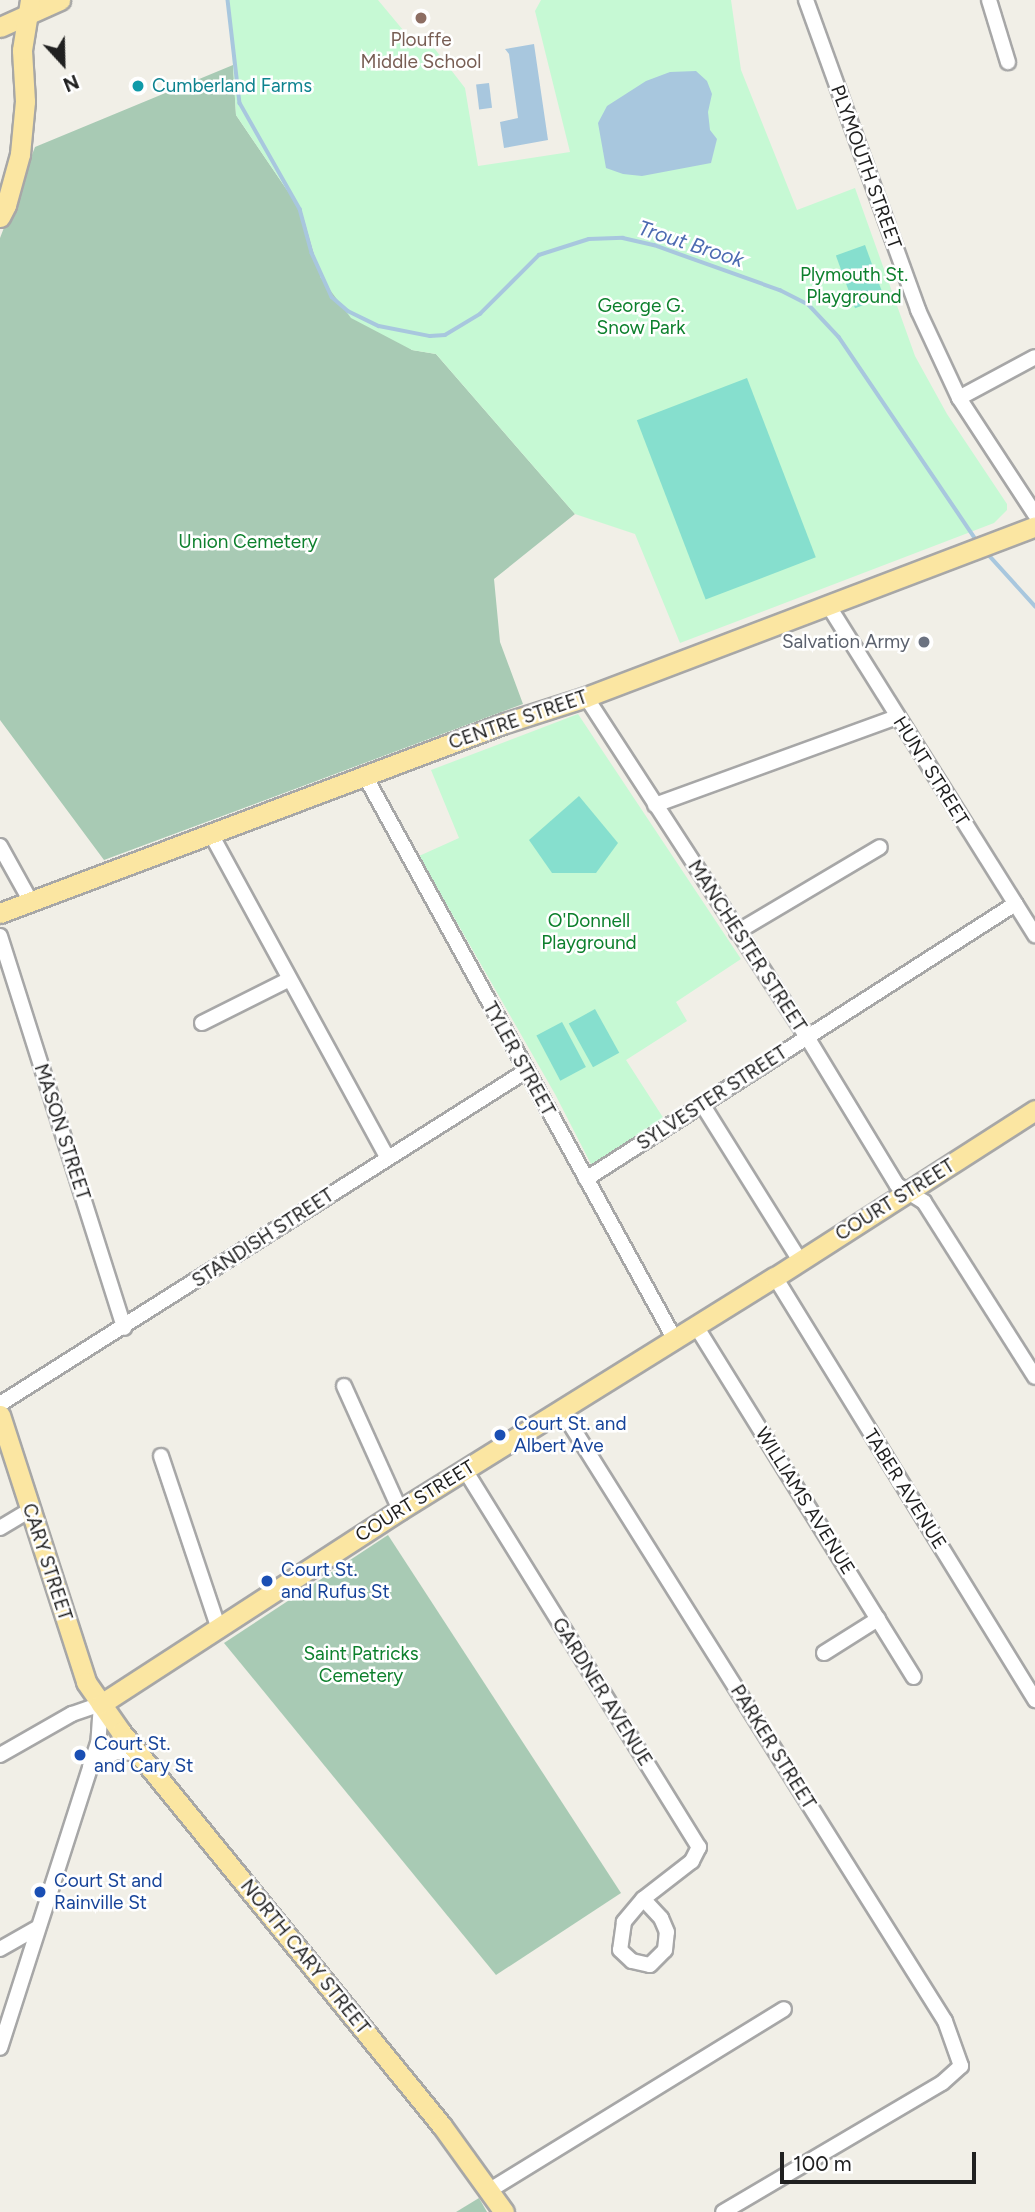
<!DOCTYPE html>
<style>
body{margin:0}
#map{position:relative;width:1035px;height:2212px;overflow:hidden;background:#f1efe7;font-family:Figtree,sans-serif}
div>[style]{position:absolute}
.cemetery>*{inset:0;background:#a8cab4}
.park>*{inset:0;background:#c6f9d4}
.pitch>*{inset:0;background:#86dfce;transform-origin:0 0}
.water>*{inset:0;background:#a8c7de;transform-origin:0 0}
.stream>*{height:3.5px;margin:-1.75px;padding:0 1.75px;transform-origin:1.75px;border-radius:1.75px;background:#a8c7de}
.roads{filter:drop-shadow(2px 0 #a7a7a7) drop-shadow(-2px 0 #a7a7a7) drop-shadow(0 2px #a7a7a7) drop-shadow(0 -2px #a7a7a7)}
.minor>*{height:14px;margin:-7px;padding:0 7px;transform-origin:7px;border-radius:7px;background:#fff}
.major>*{height:19px;margin:-9.5px;padding:0 9.5px;transform-origin:9.5px;border-radius:9.5px;background:#fbe6a2}
.dots>*{width:19px;height:19px;translate:-50% -50%;box-sizing:border-box;border:4px solid #fff;border-radius:50%}
span{translate:-50% -50%;white-space:nowrap;text-align:center;line-height:1.15;-webkit-text-stroke:5px #fff;paint-order:stroke}
.education-label{font-size:19px;color:#785e54}
.culture-label{font-size:19px;color:#0d838f}
.left{translate:0 -50%;text-align:left}
.street-label{font-size:19px;color:#202020}
.park-label{font-size:19px;color:#0d802d}
.worship-label{font-size:19px;color:#5b616d}
.right{translate:-100% -50%;text-align:right}
.transit-label{font-size:19px;color:#164399}
.water-label{font-size:21px;color:#4c6bb1;font-style:italic}
.north{position:absolute;left:28px;top:28px;width:70px;height:70px;-webkit-text-stroke:5px #fff;paint-order:stroke;rotate:158deg;font-size:19px;font-weight:700;line-height:28px;text-align:center;color:#202020}
.north::after{content:'';display:block;margin:auto;width:24px;height:32px;background:#202020;clip-path:polygon(50% 0,100% 100%,50% 72%,0 100%)}
.scale{position:absolute;left:780px;top:2152px;width:196px;height:32px;box-sizing:border-box;border:4px solid #202020;border-top:0;padding-left:9px;font-size:21px;line-height:24px;white-space:nowrap;color:#202020;-webkit-text-stroke:5px #fff;paint-order:stroke}
</style>
<div id="map">
<div class="cemetery">
<div style="clip-path:polygon(233px 65px,236px 115px,302px 212px,321px 278px,412px 350px,436px 354px,575px 514px,494px 579px,500px 642px,523px 704px,104px 860px,0 720px,0 238px,35px 147px)"></div>
<div style="clip-path:polygon(388px 1535px,621px 1893px,496px 1975px,224px 1643px)"></div>
<div style="clip-path:polygon(479px 2198px,487px 2212px,456px 2212px)"></div>
</div>
<div class="park">
<div style="clip-path:polygon(229px 0,378px 0,413px 42px,424px 35px,465px 88px,478px 166px,570px 152px,535px 11px,541px 0,731px 0,741px 70px,797px 210px,855px 188px,915px 356px,947px 414px,1007px 504px,1007px 510px,994px 523px,680px 643px,635px 534px,575px 514px,436px 354px,412px 350px,351px 318px,321px 278px,302px 212px,236px 115px)"></div>
<div style="clip-path:polygon(578px 714px,741px 959px,676px 1002px,687px 1021px,626px 1060px,664px 1119px,592px 1166px,555px 1094px,419px 856px,459px 838px,431px 770px)"></div>
</div>
<div class="pitch">
<div style="left:865px;top:245px;width:56px;height:31px;rotate:70deg"></div>
<div style="left:747px;top:378px;width:192px;height:118px;rotate:69deg"></div>
<div style="clip-path:polygon(579px 796px,618px 843px,596px 873px,552px 873px,529px 840px)"></div>
<div style="left:595px;top:1009px;width:50px;height:30px;rotate:61deg"></div>
<div style="left:562px;top:1022px;width:51px;height:29px;rotate:62deg"></div>
</div>
<div class="water">
<div style="clip-path:polygon(534px 44px,548px 140px,504px 148px,500px 122px,518px 118px,509px 54px,505px 49px)"></div>
<div style="clip-path:polygon(696px 71px,707px 81px,712px 94px,708px 112px,710px 130px,717px 139px,711px 163px,642px 176px,623px 174px,606px 168px,598px 123px,607px 106px,646px 81px,670px 72px)"></div>
<div style="left:489px;top:83px;width:25px;height:13px;rotate:83deg"></div>
</div>
<div class="stream">
<div style="left:228px;top:0;width:104px;rotate:83.4deg"></div>
<div style="left:240px;top:103px;width:122px;rotate:60.5deg"></div>
<div style="left:300px;top:209px;width:46px;rotate:74.7deg"></div>
<div style="left:312px;top:253px;width:48px;rotate:65.6deg"></div>
<div style="left:332px;top:297px;width:21px;rotate:41deg"></div>
<div style="left:348px;top:311px;width:34px;rotate:26deg"></div>
<div style="left:379px;top:326px;width:52px;rotate:11.1deg"></div>
<div style="left:430px;top:336px;width:15px;rotate:-4deg"></div>
<div style="left:445px;top:335px;width:41px;rotate:-31deg"></div>
<div style="left:480px;top:314px;width:83px;rotate:-45deg"></div>
<div style="left:539px;top:255px;width:52px;rotate:-17.7deg"></div>
<div style="left:589px;top:239px;width:34px;rotate:-2deg"></div>
<div style="left:623px;top:238px;width:32px;rotate:13deg"></div>
<div style="left:654px;top:245px;width:134px;rotate:19.7deg"></div>
<div style="left:780px;top:290px;width:31px;rotate:27deg"></div>
<div style="left:808px;top:304px;width:45px;rotate:46.8deg"></div>
<div style="left:839px;top:337px;width:246px;rotate:55.9deg"></div>
<div style="left:987px;top:553px;width:72px;rotate:47.8deg"></div>
</div>
<div class="roads">
<div class="minor">
<div style="left:806px;top:0;width:330px;rotate:70.1deg"></div>
<div style="left:918px;top:310px;width:97px;rotate:65deg"></div>
<div style="left:959px;top:398px;width:139px;rotate:56.8deg"></div>
<div style="left:989px;top:0;width:65px;rotate:73deg"></div>
<div style="left:959px;top:398px;width:86px;rotate:-28.3deg"></div>
<div style="left:828px;top:605px;width:390px;rotate:57.9deg"></div>
<div style="left:586px;top:697px;width:406px;rotate:57deg"></div>
<div style="left:807px;top:1037px;width:173px;rotate:58.7deg"></div>
<div style="left:897px;top:1185px;width:32px;rotate:32deg"></div>
<div style="left:924px;top:1202px;width:207px;rotate:57.6deg"></div>
<div style="left:365px;top:776px;width:644px;rotate:61.2deg"></div>
<div style="left:655px;top:805px;width:258px;rotate:-20deg"></div>
<div style="left:211px;top:834px;width:368px;rotate:61.4deg"></div>
<div style="left:0;top:846px;width:64px;rotate:61deg"></div>
<div style="left:737px;top:932px;width:166px;rotate:-30.7deg"></div>
<div style="left:0;top:936px;width:411px;rotate:72.4deg"></div>
<div style="left:202px;top:1023px;width:96px;rotate:-26.6deg"></div>
<div style="left:702px;top:1104px;width:185px;rotate:58deg"></div>
<div style="left:586px;top:1179px;width:510px;rotate:-32.66deg"></div>
<div style="left:775px;top:1277px;width:497px;rotate:58.4deg"></div>
<div style="left:696px;top:1326px;width:413px;rotate:58.2deg"></div>
<div style="left:344px;top:1386px;width:136px;rotate:65.7deg"></div>
<div style="left:0;top:1404px;width:623px;rotate:-32.34deg"></div>
<div style="left:562px;top:1411px;width:720px;rotate:57.88deg"></div>
<div style="left:945px;top:2021px;width:48px;rotate:70.4deg"></div>
<div style="left:961px;top:2066px;width:25px;rotate:138deg"></div>
<div style="left:942px;top:2083px;width:254px;rotate:149.5deg"></div>
<div style="left:161px;top:1456px;width:182px;rotate:71.5deg"></div>
<div style="left:465px;top:1470px;width:444px;rotate:58.2deg"></div>
<div style="left:699px;top:1847px;width:16px;rotate:117deg"></div>
<div style="left:692px;top:1861px;width:62px;rotate:142.2deg"></div>
<div style="left:643px;top:1899px;width:30px;rotate:130deg"></div>
<div style="left:624px;top:1922px;width:28px;rotate:98deg"></div>
<div style="left:620px;top:1950px;width:16px;rotate:43deg"></div>
<div style="left:632px;top:1961px;width:18px;rotate:13deg"></div>
<div style="left:650px;top:1965px;width:21px;rotate:-45deg"></div>
<div style="left:665px;top:1950px;width:18px;rotate:-84deg"></div>
<div style="left:667px;top:1932px;width:15px;rotate:-113deg"></div>
<div style="left:661px;top:1918px;width:26px;rotate:-133deg"></div>
<div style="left:0;top:1528px;width:35px;rotate:-31deg"></div>
<div style="left:824px;top:1653px;width:64px;rotate:-32.2deg"></div>
<div style="left:0;top:1755px;width:83px;rotate:-29.7deg"></div>
<div style="left:72px;top:1714px;width:31px;rotate:-19deg"></div>
<div style="left:101px;top:1704px;width:39px;rotate:94deg"></div>
<div style="left:98px;top:1743px;width:320px;rotate:107.8deg"></div>
<div style="left:90px;top:1767px;width:30px;rotate:-30deg"></div>
<div style="left:116px;top:1752px;width:22px;rotate:3deg"></div>
<div style="left:0;top:1949px;width:43px;rotate:-29.6deg"></div>
<div style="left:490px;top:2190px;width:345px;rotate:-31.6deg"></div>
</div>
<div class="major">
<div style="left:0;top:27px;width:66px;rotate:-24.2deg"></div>
<div style="left:0;top:217px;width:13px;rotate:-63deg"></div>
<div style="left:6px;top:205px;width:53px;rotate:-74.6deg"></div>
<div style="left:20px;top:154px;width:53px;rotate:-84.6deg"></div>
<div style="left:25px;top:101px;width:51px;rotate:-93.4deg"></div>
<div style="left:22px;top:50px;width:51px;rotate:-80.9deg"></div>
<div style="left:0;top:913px;width:540px;rotate:-20.62deg"></div>
<div style="left:505px;top:723px;width:85px;rotate:-17.8deg"></div>
<div style="left:586px;top:697px;width:480px;rotate:-20.8deg"></div>
<div style="left:0;top:1415px;width:281px;rotate:72.1deg"></div>
<div style="left:86px;top:1682px;width:61px;rotate:55deg"></div>
<div style="left:121px;top:1732px;width:508px;rotate:50.83deg"></div>
<div style="left:442px;top:2126px;width:106px;rotate:54.2deg"></div>
<div style="left:101px;top:1704px;width:356px;rotate:-33deg"></div>
<div style="left:400px;top:1510px;width:441px;rotate:-31.9deg"></div>
<div style="left:775px;top:1277px;width:309px;rotate:-32.7deg"></div>
</div>
</div>
<div class="dots">
<div style="left:421px;top:18px;background:#8d6e63"></div>
<div style="left:138px;top:86px;background:#0f9aa8"></div>
<div style="left:924px;top:642px;background:#6b7280"></div>
<div style="left:500px;top:1435px;background:#1a4fb4"></div>
<div style="left:267px;top:1581px;background:#1a4fb4"></div>
<div style="left:80px;top:1755px;background:#1a4fb4"></div>
<div style="left:40px;top:1892px;background:#1a4fb4"></div>
</div>
<div class="education-label">
<span style="left:421px;top:51px">Plouffe<br>Middle School</span>
</div>
<div class="culture-label">
<span class="left" style="left:152px;top:86px">Cumberland Farms</span>
</div>
<div class="street-label">
<span style="left:866px;top:167px;rotate:70deg">PLYMOUTH STREET</span>
<span style="left:518px;top:720px;rotate:-19deg">CENTRE STREET</span>
<span style="left:931px;top:771px;rotate:58deg">HUNT STREET</span>
<span style="left:747px;top:946px;rotate:57deg">MANCHESTER STREET</span>
<span style="left:519px;top:1059px;rotate:61deg">TYLER STREET</span>
<span style="left:712px;top:1098px;rotate:-33deg">SYLVESTER STREET</span>
<span style="left:62px;top:1132px;rotate:72deg">MASON STREET</span>
<span style="left:895px;top:1200px;rotate:-32deg">COURT STREET</span>
<span style="left:263px;top:1238px;rotate:-33deg">STANDISH STREET</span>
<span style="left:905px;top:1489px;rotate:58deg">TABER AVENUE</span>
<span style="left:415px;top:1501px;rotate:-32deg">COURT STREET</span>
<span style="left:805px;top:1501px;rotate:58deg">WILLIAMS AVENUE</span>
<span style="left:47px;top:1562px;rotate:72deg">CARY STREET</span>
<span style="left:602px;top:1692px;rotate:58deg">GARDNER AVENUE</span>
<span style="left:773px;top:1747px;rotate:58deg">PARKER STREET</span>
<span style="left:305px;top:1957px;rotate:51deg">NORTH CARY STREET</span>
</div>
<div class="park-label">
<span style="left:854px;top:286px">Plymouth St.<br>Playground</span>
<span style="left:641px;top:317px">George G.<br>Snow Park</span>
<span style="left:248px;top:542px">Union Cemetery</span>
<span style="left:589px;top:932px">O'Donnell<br>Playground</span>
<span style="left:361px;top:1665px">Saint Patricks<br>Cemetery</span>
</div>
<div class="worship-label">
<span class="right" style="left:910px;top:642px">Salvation Army</span>
</div>
<div class="transit-label">
<span class="left" style="left:514px;top:1435px">Court St. and<br>Albert Ave</span>
<span class="left" style="left:281px;top:1581px">Court St.<br>and Rufus St</span>
<span class="left" style="left:94px;top:1755px">Court St.<br>and Cary St</span>
<span class="left" style="left:54px;top:1892px">Court St and<br>Rainville St</span>
</div>
<div class="water-label">
<span style="left:691px;top:244px;rotate:18deg">Trout Brook</span>
</div>
<div class="north">N</div>
<div class="scale">100 m</div>
</div>
